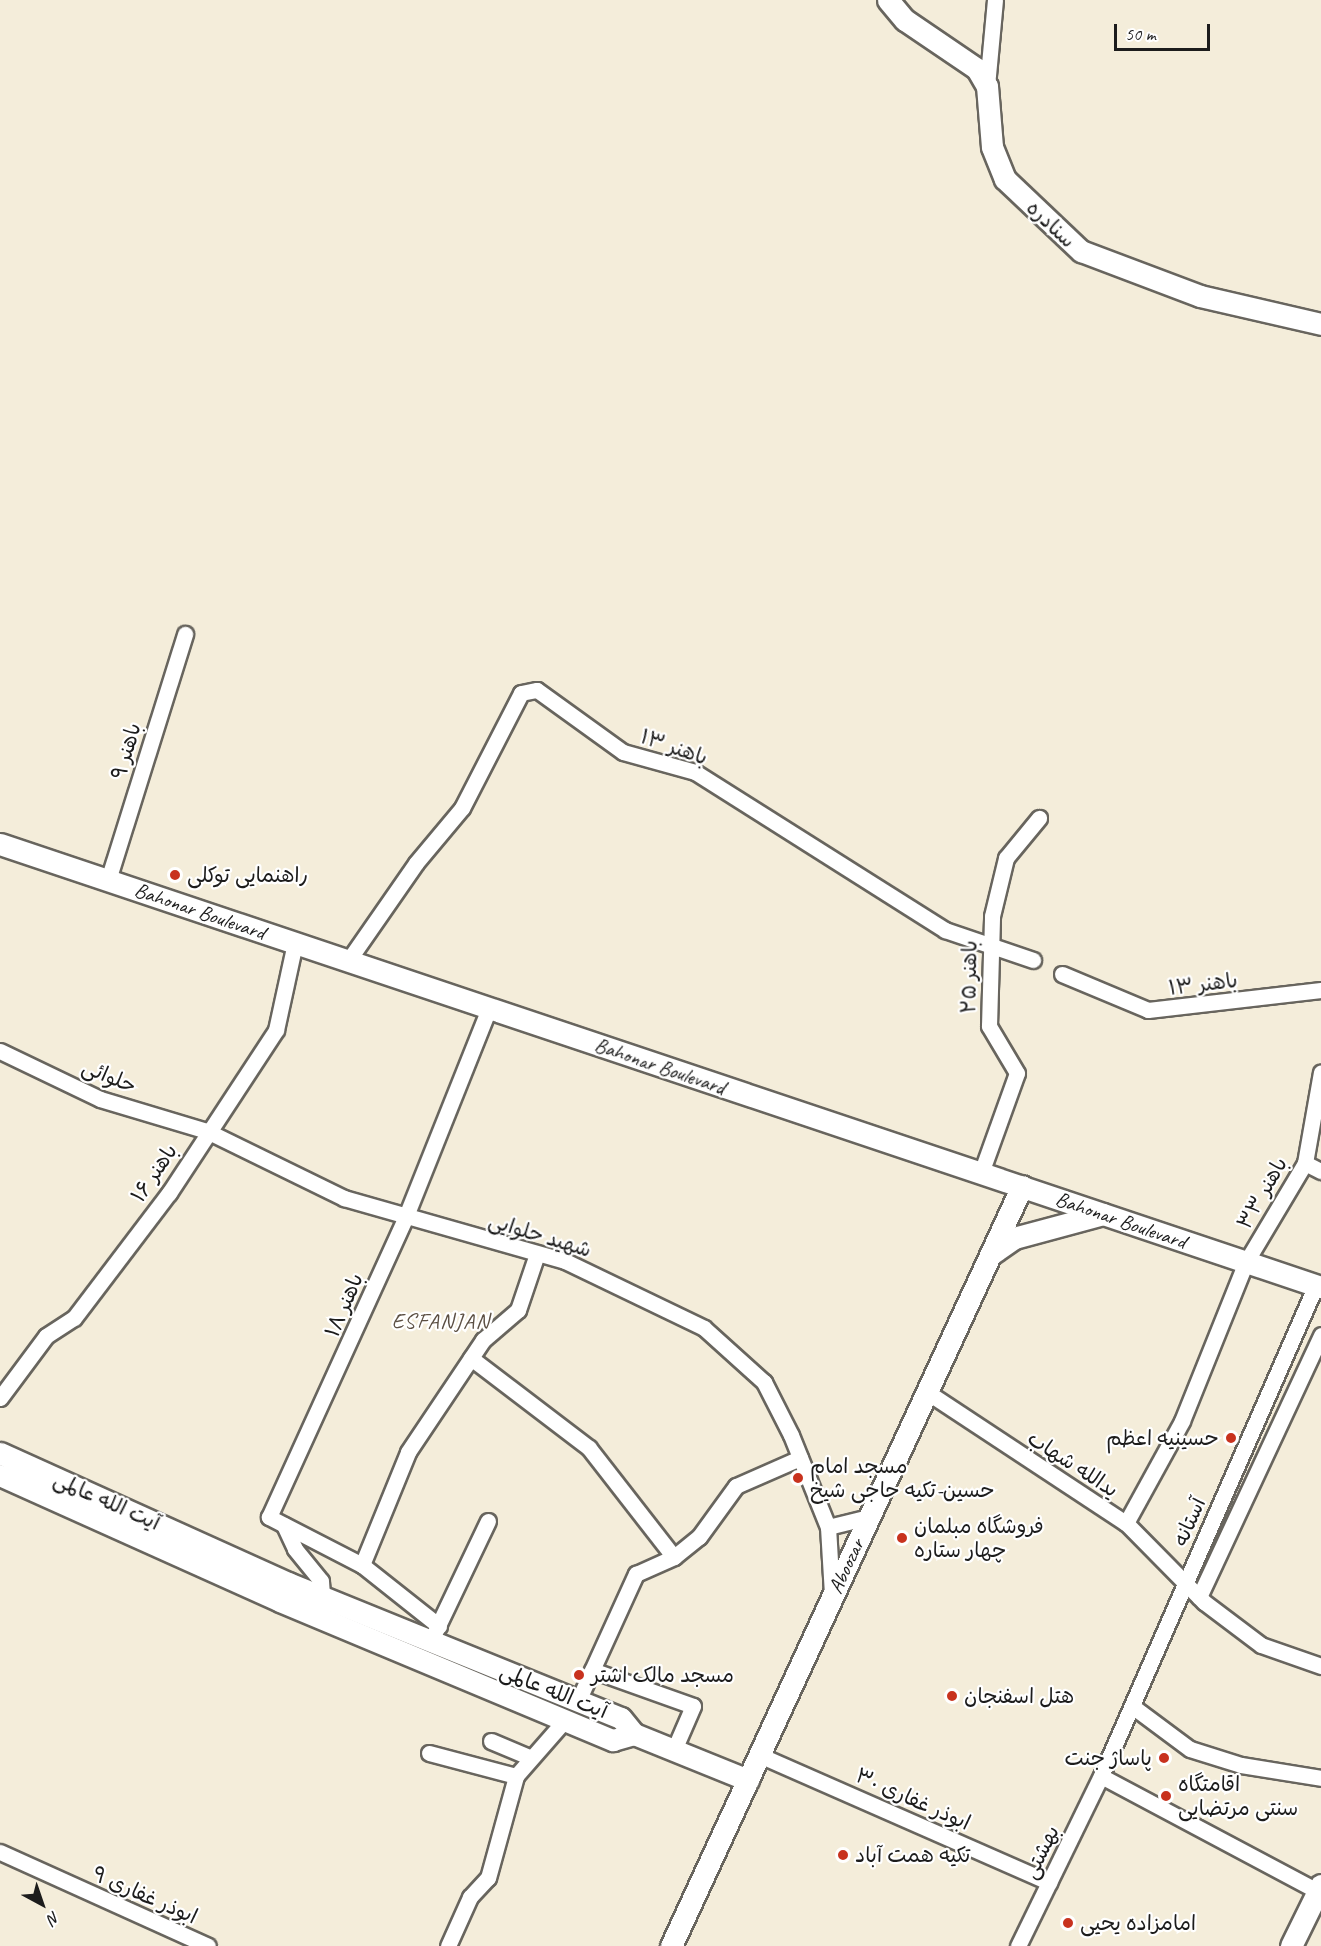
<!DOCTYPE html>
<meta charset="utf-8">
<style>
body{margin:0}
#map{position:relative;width:1321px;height:1946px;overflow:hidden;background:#f4edda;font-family:Caveat,"Playpen Sans Arabic",sans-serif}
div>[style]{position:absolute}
.roads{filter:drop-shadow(2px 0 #68655e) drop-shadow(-2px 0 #68655e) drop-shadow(0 2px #68655e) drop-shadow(0 -2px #68655e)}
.street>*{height:15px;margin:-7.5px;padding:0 7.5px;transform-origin:7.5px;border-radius:7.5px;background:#fff}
.secondary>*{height:21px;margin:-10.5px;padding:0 10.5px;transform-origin:10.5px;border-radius:10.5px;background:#fff}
.dots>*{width:16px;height:16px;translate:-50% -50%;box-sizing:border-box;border:3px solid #fff;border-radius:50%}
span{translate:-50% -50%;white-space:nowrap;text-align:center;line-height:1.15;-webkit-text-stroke:4.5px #fff;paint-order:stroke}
.street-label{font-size:21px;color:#1c1c1c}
.poi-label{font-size:21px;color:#1c1c1c}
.left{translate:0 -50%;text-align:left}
.right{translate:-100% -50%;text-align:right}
.neighbourhood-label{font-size:22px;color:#5b4f43;letter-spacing:1.5px}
.north{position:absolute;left:12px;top:1874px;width:60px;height:60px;-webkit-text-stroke:4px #fff;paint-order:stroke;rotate:140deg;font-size:16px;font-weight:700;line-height:24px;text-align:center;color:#1c1c1c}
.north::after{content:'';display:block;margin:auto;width:21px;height:27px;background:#1c1c1c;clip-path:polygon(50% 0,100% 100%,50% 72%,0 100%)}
.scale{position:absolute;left:1114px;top:24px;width:96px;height:27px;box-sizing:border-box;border:3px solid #1c1c1c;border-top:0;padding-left:8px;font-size:18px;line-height:21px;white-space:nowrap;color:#1c1c1c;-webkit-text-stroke:4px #fff;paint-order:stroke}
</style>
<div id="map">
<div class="roads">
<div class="street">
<div style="left:987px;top:86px;width:86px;rotate:-84.7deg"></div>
<div style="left:108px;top:880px;width:258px;rotate:-72.6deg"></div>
<div style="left:348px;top:961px;width:119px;rotate:-55.2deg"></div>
<div style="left:416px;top:863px;width:72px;rotate:-50.1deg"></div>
<div style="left:462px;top:808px;width:129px;rotate:-62.8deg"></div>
<div style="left:521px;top:693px;width:16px;rotate:-11deg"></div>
<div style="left:537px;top:690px;width:106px;rotate:35.8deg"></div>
<div style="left:623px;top:752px;width:75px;rotate:15.5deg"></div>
<div style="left:695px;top:772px;width:296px;rotate:32.3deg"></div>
<div style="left:945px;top:930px;width:93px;rotate:18.8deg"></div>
<div style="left:1062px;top:974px;width:93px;rotate:22.7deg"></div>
<div style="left:1148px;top:1010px;width:174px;rotate:-6.6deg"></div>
<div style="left:0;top:1051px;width:111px;rotate:25.6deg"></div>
<div style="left:100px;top:1099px;width:112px;rotate:16.7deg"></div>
<div style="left:207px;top:1131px;width:153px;rotate:26.1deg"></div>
<div style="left:344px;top:1198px;width:230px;rotate:15.9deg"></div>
<div style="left:565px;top:1261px;width:154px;rotate:25.7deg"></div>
<div style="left:704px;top:1328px;width:81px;rotate:42deg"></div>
<div style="left:764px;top:1382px;width:59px;rotate:63deg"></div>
<div style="left:791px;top:1435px;width:99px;rotate:68.1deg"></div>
<div style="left:828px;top:1527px;width:68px;rotate:86.6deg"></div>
<div style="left:1305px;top:1163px;width:18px;rotate:27deg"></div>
<div style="left:981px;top:1173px;width:106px;rotate:-70.2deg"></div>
<div style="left:1017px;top:1073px;width:55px;rotate:-120.8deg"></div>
<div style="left:989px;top:1026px;width:110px;rotate:-88.4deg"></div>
<div style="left:992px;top:916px;width:60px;rotate:-76.4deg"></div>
<div style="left:1006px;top:858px;width:52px;rotate:-50.5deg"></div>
<div style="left:471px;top:1358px;width:148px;rotate:37.3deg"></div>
<div style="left:589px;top:1448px;width:138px;rotate:52.1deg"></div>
<div style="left:927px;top:1392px;width:238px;rotate:33.4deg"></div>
<div style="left:1126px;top:1523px;width:111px;rotate:45.4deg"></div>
<div style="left:1204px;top:1602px;width:71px;rotate:37deg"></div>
<div style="left:1261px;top:1645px;width:64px;rotate:19.3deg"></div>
<div style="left:0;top:1398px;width:77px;rotate:-53.4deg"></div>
<div style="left:46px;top:1336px;width:33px;rotate:-33deg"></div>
<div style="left:74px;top:1318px;width:157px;rotate:-52.8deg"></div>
<div style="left:169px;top:1193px;width:195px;rotate:-56.7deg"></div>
<div style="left:276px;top:1030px;width:89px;rotate:-77.7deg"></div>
<div style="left:1126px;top:1523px;width:116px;rotate:-61.2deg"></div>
<div style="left:1182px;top:1421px;width:171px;rotate:-68.1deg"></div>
<div style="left:1246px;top:1262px;width:115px;rotate:-59.2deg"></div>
<div style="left:1305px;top:1163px;width:92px;rotate:-80deg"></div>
<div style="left:284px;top:1525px;width:26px;rotate:65deg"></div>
<div style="left:295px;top:1549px;width:41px;rotate:50.9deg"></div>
<div style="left:321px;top:1581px;width:15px;rotate:86deg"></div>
<div style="left:828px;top:1527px;width:42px;rotate:-13.7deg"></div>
<div style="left:362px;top:1565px;width:105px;rotate:-152.7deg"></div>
<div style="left:269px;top:1517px;width:331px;rotate:-65.5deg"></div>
<div style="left:406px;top:1216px;width:224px;rotate:-68.2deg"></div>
<div style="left:1199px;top:1597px;width:289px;rotate:-65deg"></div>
<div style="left:439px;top:1626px;width:98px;rotate:-141.6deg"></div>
<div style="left:362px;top:1565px;width:122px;rotate:-67.8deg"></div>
<div style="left:408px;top:1452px;width:135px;rotate:-56.2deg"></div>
<div style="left:483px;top:1340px;width:46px;rotate:-40.6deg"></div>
<div style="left:518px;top:1310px;width:59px;rotate:-71.3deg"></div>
<div style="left:435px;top:1632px;width:123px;rotate:-64.5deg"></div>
<div style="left:592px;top:1670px;width:107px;rotate:19.6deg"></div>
<div style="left:693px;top:1706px;width:48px;rotate:113.4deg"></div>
<div style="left:578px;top:1701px;width:140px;rotate:-65.5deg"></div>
<div style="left:636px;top:1574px;width:42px;rotate:-24.1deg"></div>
<div style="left:674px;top:1557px;width:32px;rotate:-39deg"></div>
<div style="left:699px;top:1537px;width:63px;rotate:-54deg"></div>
<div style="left:736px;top:1486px;width:70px;rotate:-23.6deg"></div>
<div style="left:1132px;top:1706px;width:72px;rotate:36.6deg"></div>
<div style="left:1190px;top:1749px;width:53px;rotate:17.4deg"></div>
<div style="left:1241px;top:1765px;width:81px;rotate:9.2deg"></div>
<div style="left:491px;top:1741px;width:41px;rotate:22.8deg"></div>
<div style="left:429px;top:1753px;width:90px;rotate:14.8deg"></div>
<div style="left:759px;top:1755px;width:317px;rotate:23.7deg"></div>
<div style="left:1101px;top:1776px;width:249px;rotate:28deg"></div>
<div style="left:0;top:1852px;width:228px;rotate:24.3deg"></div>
<div style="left:448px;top:1946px;width:54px;rotate:-65.8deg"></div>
<div style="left:470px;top:1897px;width:26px;rotate:-47deg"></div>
<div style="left:488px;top:1878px;width:106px;rotate:-74.6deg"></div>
<div style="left:516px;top:1776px;width:74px;rotate:-48.8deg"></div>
<div style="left:1018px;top:1946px;width:189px;rotate:-64deg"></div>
<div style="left:1101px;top:1776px;width:536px;rotate:-66.35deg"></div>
</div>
<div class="secondary">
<div style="left:888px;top:0;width:26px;rotate:50deg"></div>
<div style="left:905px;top:20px;width:87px;rotate:34.2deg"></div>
<div style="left:977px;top:69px;width:20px;rotate:60deg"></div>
<div style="left:987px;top:86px;width:61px;rotate:85.3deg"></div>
<div style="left:992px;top:147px;width:35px;rotate:68deg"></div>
<div style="left:1005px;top:179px;width:105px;rotate:43.5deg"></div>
<div style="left:1081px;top:251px;width:127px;rotate:20.7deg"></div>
<div style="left:1200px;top:296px;width:124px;rotate:13deg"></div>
<div style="left:0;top:844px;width:1393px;rotate:18.54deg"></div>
<div style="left:990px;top:1255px;width:29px;rotate:-35deg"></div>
<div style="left:1014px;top:1238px;width:92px;rotate:-15.1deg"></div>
<div style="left:0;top:1453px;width:316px;rotate:24.3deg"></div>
<div style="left:288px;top:1583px;width:359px;rotate:22.1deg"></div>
<div style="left:621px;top:1718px;width:21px;rotate:51deg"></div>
<div style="left:634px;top:1734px;width:123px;rotate:22deg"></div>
<div style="left:0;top:1475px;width:307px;rotate:24.2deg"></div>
<div style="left:280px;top:1601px;width:361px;rotate:22.7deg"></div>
<div style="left:613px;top:1740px;width:22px;rotate:-16deg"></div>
<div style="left:671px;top:1946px;width:837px;rotate:-65.21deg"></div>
<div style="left:1291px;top:1946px;width:68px;rotate:-63.8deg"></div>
</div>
</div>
<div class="dots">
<div style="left:175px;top:875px;background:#c8321e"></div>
<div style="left:1231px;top:1438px;background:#c8321e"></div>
<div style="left:798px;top:1478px;background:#c8321e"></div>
<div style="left:902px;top:1538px;background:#c8321e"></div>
<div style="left:579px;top:1675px;background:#c8321e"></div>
<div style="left:952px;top:1696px;background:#c8321e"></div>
<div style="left:1164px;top:1758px;background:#c8321e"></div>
<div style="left:1166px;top:1796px;background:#c8321e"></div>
<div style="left:843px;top:1855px;background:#c8321e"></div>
<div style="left:1068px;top:1923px;background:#c8321e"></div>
</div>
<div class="street-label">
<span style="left:1051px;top:224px;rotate:43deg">سنادره</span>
<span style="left:674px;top:747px;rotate:19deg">باهنر ۱۳</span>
<span style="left:126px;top:751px;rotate:-73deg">باهنر ۹</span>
<span style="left:200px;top:911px;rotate:19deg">Bahonar Boulevard</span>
<span style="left:969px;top:977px;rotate:-89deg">باهنر ۲۵</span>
<span style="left:1203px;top:984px;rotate:-7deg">باهنر ۱۳</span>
<span style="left:660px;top:1066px;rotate:19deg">Bahonar Boulevard</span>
<span style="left:109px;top:1076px;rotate:22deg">حلوائی</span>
<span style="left:154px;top:1173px;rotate:-56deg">باهنر ۱۶</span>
<span style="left:1262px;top:1193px;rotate:-60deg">باهنر ۳۳</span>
<span style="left:1121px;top:1220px;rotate:19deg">Bahonar Boulevard</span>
<span style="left:540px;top:1235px;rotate:17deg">شهید حلوایی</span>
<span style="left:344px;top:1305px;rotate:-67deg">باهنر ۱۸</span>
<span style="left:1073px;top:1464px;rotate:33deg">یدالله شهاب</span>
<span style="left:107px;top:1501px;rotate:24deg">آیت الله عالمی</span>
<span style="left:1189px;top:1522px;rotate:-66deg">آستانه</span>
<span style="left:846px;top:1566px;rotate:-65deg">Aboozar</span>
<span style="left:554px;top:1691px;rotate:22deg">آیت الله عالمی</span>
<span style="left:913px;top:1799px;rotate:24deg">ابوذر غفاری ۳۰</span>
<span style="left:1041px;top:1852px;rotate:-64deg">بهشتی</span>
<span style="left:145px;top:1895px;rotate:24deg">ابوذر غفاری ۹</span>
</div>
<div class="poi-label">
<span class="left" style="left:187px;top:875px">راهنمایی توکلی</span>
<span class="right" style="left:1219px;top:1438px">حسینیه اعظم</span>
<span class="left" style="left:810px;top:1478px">مسجد امام<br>حسین-تکیه حاجی شیخ</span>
<span class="left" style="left:914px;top:1538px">فروشگاه مبلمان<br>چهار ستاره</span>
<span class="left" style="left:591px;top:1675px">مسجد مالک اشتر</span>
<span class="left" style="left:964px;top:1696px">هتل اسفنجان</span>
<span class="right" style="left:1152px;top:1758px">پاساژ جنت</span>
<span class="left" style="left:1178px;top:1796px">اقامتگاه<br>سنتی مرتضایی</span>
<span class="left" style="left:855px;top:1855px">تکیه همت آباد</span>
<span class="left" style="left:1080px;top:1923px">امامزاده یحیی</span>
</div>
<div class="neighbourhood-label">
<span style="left:441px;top:1322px">ESFANJAN</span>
</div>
<div class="north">N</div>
<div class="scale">50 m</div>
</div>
